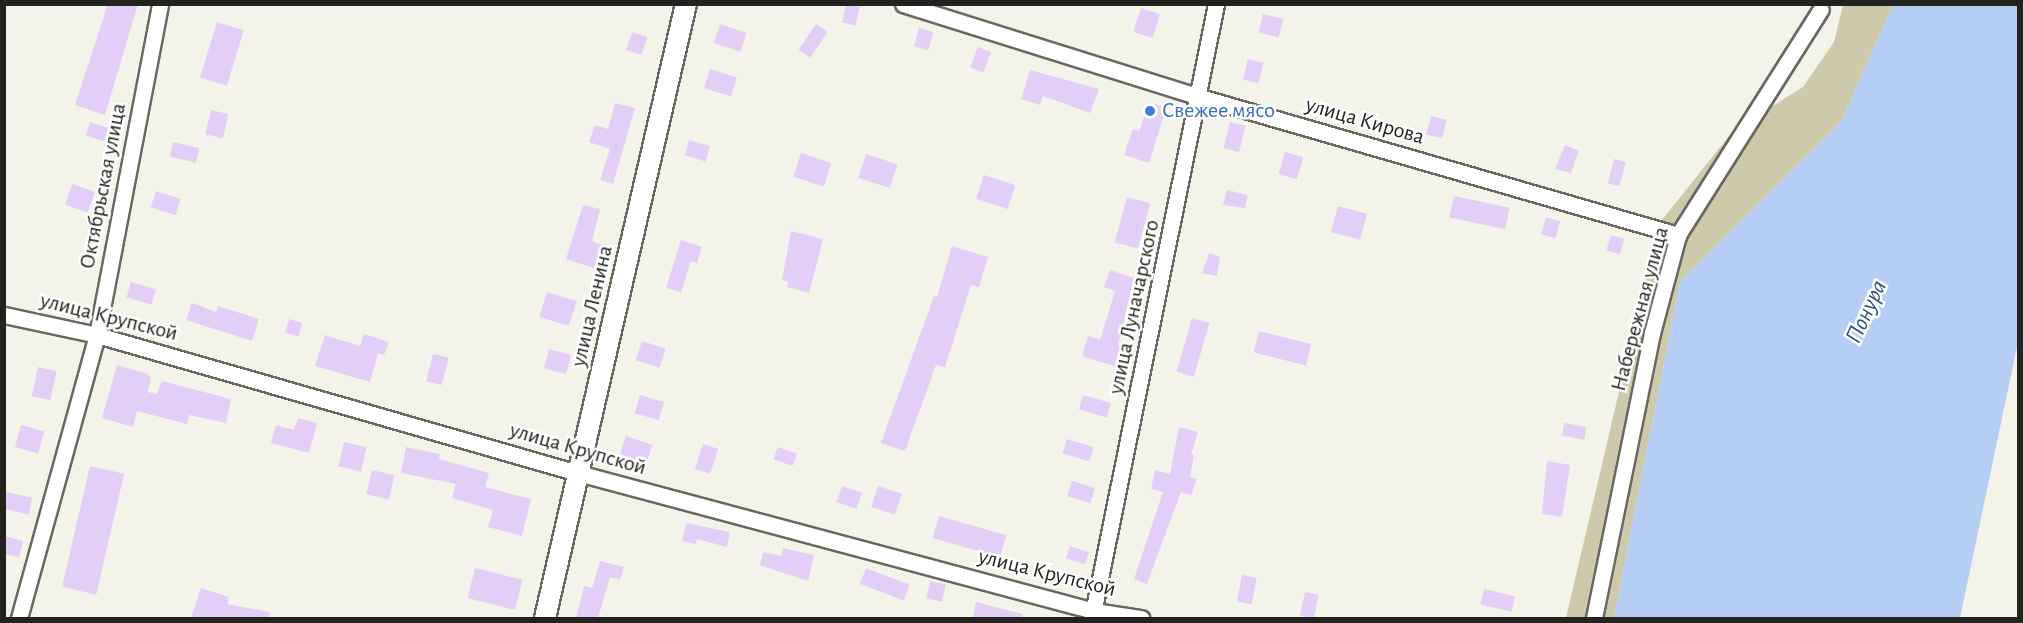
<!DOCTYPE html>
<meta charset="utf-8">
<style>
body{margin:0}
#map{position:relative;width:2023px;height:623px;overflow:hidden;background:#f4f3ea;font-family:"Alegreya Sans",sans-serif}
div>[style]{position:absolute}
.green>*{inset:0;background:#cec9ab}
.water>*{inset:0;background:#b5cef4}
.building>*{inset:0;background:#e3cef7;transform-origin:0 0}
.roads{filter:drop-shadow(2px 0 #69675f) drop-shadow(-2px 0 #69675f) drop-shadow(0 2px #69675f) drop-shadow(0 -2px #69675f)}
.minor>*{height:15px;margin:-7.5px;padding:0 7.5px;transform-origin:7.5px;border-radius:7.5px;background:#fff}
.tertiary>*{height:20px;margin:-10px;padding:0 10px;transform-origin:10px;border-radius:10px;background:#fff}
.dots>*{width:16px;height:16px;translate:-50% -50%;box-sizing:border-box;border:3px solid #fff;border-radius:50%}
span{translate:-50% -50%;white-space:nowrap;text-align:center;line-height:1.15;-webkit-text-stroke:5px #fff;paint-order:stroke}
.shop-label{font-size:22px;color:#366cbe}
.left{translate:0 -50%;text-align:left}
.street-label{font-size:22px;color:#22221e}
.water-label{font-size:24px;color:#314f81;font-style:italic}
.frame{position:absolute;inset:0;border:6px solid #22221e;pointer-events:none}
</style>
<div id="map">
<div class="green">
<div style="clip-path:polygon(1843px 5px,1893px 5px,1841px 122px,1680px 282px,1614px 618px,1566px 618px,1658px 225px,1733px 131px,1803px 87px,1834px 42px)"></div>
</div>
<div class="water">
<div style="clip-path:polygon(1893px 5px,2018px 5px,2018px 342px,1960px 618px,1614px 618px,1680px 282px,1841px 122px)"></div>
</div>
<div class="building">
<div style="clip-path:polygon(108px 4px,138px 4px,105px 115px,75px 105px)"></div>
<div style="left:846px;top:4px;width:14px;height:19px;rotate:12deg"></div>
<div style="left:1141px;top:8px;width:20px;height:25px;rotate:18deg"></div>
<div style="left:1263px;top:14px;width:21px;height:19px;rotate:14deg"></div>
<div style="left:217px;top:22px;width:28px;height:58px;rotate:17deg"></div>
<div style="left:720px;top:24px;width:28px;height:20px;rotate:18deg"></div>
<div style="left:816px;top:24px;width:14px;height:31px;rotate:34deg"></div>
<div style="left:919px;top:28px;width:15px;height:19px;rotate:16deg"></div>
<div style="left:632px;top:32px;width:16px;height:19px;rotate:18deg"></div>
<div style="left:978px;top:47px;width:14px;height:22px;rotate:21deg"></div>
<div style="left:1248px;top:59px;width:16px;height:21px;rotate:14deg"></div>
<div style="left:710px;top:69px;width:28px;height:20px;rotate:17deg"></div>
<div style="clip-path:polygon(1030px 70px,1099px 89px,1090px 113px,1043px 96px,1040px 105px,1021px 99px)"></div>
<div style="clip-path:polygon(1150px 102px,1166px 108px,1149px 163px,1124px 155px,1133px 129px,1139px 131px)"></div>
<div style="clip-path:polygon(615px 103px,635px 108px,613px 184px,600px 180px,610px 149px,589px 142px,595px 125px,608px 129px)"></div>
<div style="left:211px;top:110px;width:18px;height:25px;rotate:13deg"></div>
<div style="left:1431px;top:116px;width:16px;height:19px;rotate:14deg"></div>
<div style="left:90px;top:122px;width:19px;height:14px;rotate:18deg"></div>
<div style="left:1230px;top:122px;width:16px;height:27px;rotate:14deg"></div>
<div style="left:689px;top:140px;width:22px;height:16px;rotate:16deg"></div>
<div style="left:173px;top:142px;width:27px;height:15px;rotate:13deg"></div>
<div style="clip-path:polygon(1565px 145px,1579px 151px,1571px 173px,1555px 169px)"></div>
<div style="left:1285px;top:152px;width:19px;height:23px;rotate:16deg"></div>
<div style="left:801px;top:153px;width:32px;height:25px;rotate:18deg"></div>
<div style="left:866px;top:154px;width:33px;height:25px;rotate:18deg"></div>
<div style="left:1614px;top:159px;width:12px;height:25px;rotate:14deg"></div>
<div style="left:984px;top:175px;width:33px;height:25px;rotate:18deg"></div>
<div style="left:72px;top:184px;width:24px;height:22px;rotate:19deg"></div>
<div style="clip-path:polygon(1227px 190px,1248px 195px,1245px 208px,1223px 205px)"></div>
<div style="left:156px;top:191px;width:26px;height:17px;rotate:18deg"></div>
<div style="left:1454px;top:196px;width:57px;height:22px;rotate:12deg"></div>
<div style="left:1127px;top:197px;width:24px;height:47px;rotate:15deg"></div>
<div style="clip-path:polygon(583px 205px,600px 209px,592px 241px,602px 245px,594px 268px,566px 259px)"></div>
<div style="left:1338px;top:206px;width:30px;height:27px;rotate:15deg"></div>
<div style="left:1546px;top:217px;width:15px;height:18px;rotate:16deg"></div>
<div style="clip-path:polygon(791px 231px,823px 239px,809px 293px,787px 287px,788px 282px,782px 280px)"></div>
<div style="left:1611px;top:235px;width:14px;height:16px;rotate:17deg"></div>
<div style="clip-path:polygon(681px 240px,702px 247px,697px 263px,691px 261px,681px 292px,666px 288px)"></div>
<div style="clip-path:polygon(952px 246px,988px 257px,979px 287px,971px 285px,945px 367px,936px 365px,905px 451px,881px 443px,934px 296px,937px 297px)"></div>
<div style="clip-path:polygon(1209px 253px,1220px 257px,1217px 276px,1202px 273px)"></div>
<div style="clip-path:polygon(1110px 270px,1134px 278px,1118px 346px,1129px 349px,1123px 369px,1082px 356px,1088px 336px,1100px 340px,1115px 291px,1104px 287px)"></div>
<div style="left:131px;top:282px;width:26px;height:16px;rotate:16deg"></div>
<div style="left:547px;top:292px;width:31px;height:26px;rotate:17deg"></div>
<div style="clip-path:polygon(192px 303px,216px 312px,218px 306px,259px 319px,252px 341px,186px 320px)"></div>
<div style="left:1192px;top:318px;width:18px;height:56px;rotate:16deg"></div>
<div style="left:289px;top:319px;width:14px;height:14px;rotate:17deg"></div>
<div style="left:1259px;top:331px;width:54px;height:22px;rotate:14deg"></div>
<div style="clip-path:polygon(364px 334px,389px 342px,384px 355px,378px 353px,370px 382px,315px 366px,325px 335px,360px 346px)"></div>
<div style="left:642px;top:341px;width:25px;height:20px;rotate:18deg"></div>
<div style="left:549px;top:349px;width:23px;height:20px;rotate:15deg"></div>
<div style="left:433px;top:354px;width:16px;height:28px;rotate:14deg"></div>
<div style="clip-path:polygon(117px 365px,148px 374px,151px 378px,148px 392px,157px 394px,162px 381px,231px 399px,226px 423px,189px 415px,187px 424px,137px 411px,133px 427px,102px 418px)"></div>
<div style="left:38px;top:367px;width:19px;height:30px;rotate:12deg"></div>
<div style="left:640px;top:395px;width:25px;height:19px;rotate:16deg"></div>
<div style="left:1083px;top:395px;width:29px;height:15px;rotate:16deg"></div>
<div style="clip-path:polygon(298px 418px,317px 423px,309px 453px,271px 443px,276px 425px,294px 430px)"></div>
<div style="left:1564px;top:423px;width:23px;height:13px;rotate:10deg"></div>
<div style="left:21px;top:425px;width:24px;height:23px;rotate:15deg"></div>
<div style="clip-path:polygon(1179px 427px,1198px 432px,1191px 455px,1194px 455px,1190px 477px,1197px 479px,1191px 495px,1181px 492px,1147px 584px,1134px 579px,1163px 492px,1151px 489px,1155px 470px,1170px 474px)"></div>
<div style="left:626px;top:436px;width:28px;height:22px;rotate:19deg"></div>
<div style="left:1067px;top:439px;width:28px;height:15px;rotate:17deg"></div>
<div style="left:344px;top:442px;width:23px;height:25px;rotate:13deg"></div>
<div style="left:703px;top:444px;width:16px;height:26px;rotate:18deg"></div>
<div style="clip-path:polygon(406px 447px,440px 454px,439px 459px,489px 473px,485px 487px,531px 499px,522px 536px,488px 527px,493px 510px,452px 498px,456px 484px,401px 473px)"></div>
<div style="left:778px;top:447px;width:20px;height:13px;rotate:20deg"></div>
<div style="clip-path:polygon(1547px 461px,1570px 465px,1562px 517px,1542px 514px)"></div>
<div style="left:90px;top:466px;width:35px;height:124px;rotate:13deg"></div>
<div style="left:372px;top:470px;width:23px;height:25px;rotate:13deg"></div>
<div style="left:1072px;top:481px;width:24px;height:16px;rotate:17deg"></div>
<div style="left:842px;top:486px;width:21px;height:17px;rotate:19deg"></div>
<div style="left:878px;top:486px;width:25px;height:22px;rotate:18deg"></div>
<div style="left:7px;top:492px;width:26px;height:17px;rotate:13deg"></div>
<div style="left:939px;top:516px;width:70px;height:23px;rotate:16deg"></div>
<div style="clip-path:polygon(686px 523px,730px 532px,727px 547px,697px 539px,696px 544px,682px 541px)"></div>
<div style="clip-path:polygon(4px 536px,23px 541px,19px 557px,4px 554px)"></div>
<div style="left:1070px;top:546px;width:20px;height:13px;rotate:18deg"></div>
<div style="clip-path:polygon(783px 548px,814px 555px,808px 581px,760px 565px,763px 552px,781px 556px)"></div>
<div style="clip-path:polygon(600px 561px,624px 567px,620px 580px,610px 577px,598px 618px,576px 618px,584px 586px,592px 588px)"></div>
<div style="left:475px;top:568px;width:49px;height:31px;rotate:14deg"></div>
<div style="left:866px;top:568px;width:47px;height:17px;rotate:21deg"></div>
<div style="left:1242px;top:575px;width:15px;height:27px;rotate:11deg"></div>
<div style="left:930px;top:581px;width:16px;height:18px;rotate:11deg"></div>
<div style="clip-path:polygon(201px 588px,229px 597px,227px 604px,270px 612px,269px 618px,191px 618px)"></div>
<div style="left:1484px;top:589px;width:32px;height:16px;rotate:13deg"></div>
<div style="left:1305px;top:592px;width:14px;height:24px;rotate:12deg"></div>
<div style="clip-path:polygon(976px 602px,1023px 614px,1022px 618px,973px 618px)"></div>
</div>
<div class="roads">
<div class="minor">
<div style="left:903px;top:4px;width:311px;rotate:17.4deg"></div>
<div style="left:1200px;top:97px;width:498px;rotate:16.1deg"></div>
<div style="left:4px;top:315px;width:95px;rotate:12.1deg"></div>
<div style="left:97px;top:335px;width:500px;rotate:16.01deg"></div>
<div style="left:578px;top:473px;width:534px;rotate:14.97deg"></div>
<div style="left:1094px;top:611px;width:48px;rotate:8.5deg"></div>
<div style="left:19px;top:618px;width:294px;rotate:-74.6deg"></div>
<div style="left:97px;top:335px;width:337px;rotate:-79.2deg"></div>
<div style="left:1092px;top:618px;width:626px;rotate:-78.58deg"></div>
<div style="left:1594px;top:618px;width:291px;rotate:-78.5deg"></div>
<div style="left:1652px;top:333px;width:101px;rotate:-75.1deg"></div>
<div style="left:1678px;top:235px;width:267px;rotate:-57.7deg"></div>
</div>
<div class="tertiary">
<div style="left:545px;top:618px;width:630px;rotate:-77.07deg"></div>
</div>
</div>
<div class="dots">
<div style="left:1150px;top:111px;background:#3f7fe0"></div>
</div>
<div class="shop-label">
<span class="left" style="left:1162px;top:111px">Свежее мясо</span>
</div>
<div class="street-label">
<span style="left:1365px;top:121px;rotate:16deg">улица Кирова</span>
<span style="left:103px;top:186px;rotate:-79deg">Октябрьская улица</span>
<span style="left:592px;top:306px;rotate:-77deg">улица Ленина</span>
<span style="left:1134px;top:307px;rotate:-78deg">улица Луначарского</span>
<span style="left:1640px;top:309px;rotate:-75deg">Набережная улица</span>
<span style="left:109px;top:317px;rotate:14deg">улица Крупской</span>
<span style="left:578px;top:449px;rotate:16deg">улица Крупской</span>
<span style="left:1047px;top:573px;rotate:14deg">улица Крупской</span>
</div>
<div class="water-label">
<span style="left:1867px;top:312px;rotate:-65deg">Понура</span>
</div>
<div class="frame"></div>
</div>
